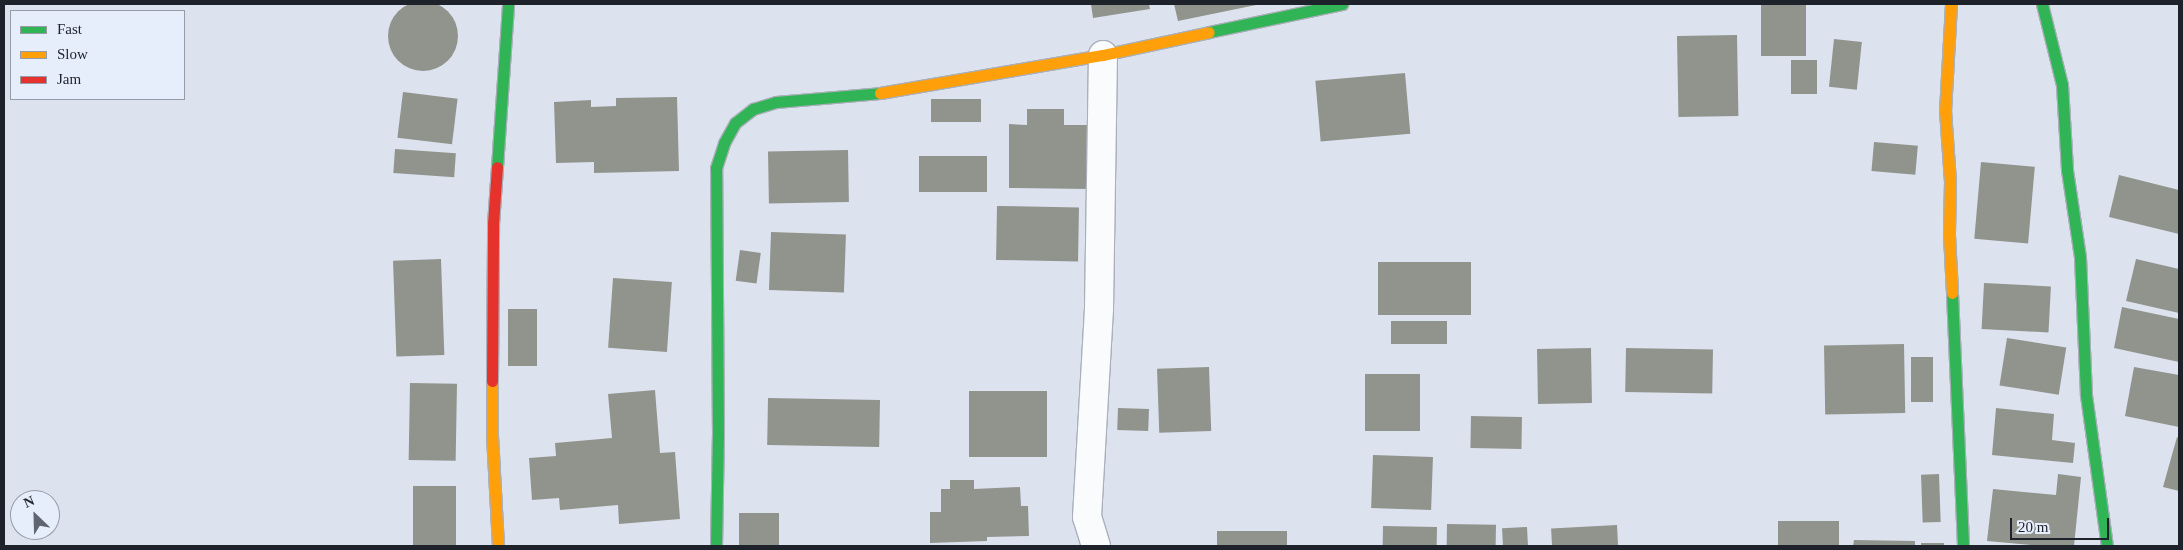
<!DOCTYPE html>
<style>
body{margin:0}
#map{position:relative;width:2183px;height:550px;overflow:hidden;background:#dce3ef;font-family:Georgia,serif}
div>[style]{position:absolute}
.building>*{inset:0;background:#91948d;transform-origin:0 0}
.round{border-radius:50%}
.roads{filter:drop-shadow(1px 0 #aab0b9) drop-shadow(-1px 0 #aab0b9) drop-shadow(0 1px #aab0b9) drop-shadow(0 -1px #aab0b9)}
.street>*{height:28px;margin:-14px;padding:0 14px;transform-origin:14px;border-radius:14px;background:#fafbfd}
.fast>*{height:11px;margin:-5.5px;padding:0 5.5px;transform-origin:5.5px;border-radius:5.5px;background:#30b455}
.slow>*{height:11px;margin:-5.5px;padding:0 5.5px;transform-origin:5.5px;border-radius:5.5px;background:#ff9f0a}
.jam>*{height:11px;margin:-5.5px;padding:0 5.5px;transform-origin:5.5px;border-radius:5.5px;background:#e5322d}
span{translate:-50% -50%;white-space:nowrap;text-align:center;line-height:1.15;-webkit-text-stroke:5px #e6edfb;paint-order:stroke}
.frame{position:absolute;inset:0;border:5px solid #1e222a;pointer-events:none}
.legend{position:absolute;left:10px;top:10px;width:175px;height:90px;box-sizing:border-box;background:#e6edfb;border:1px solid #969ca7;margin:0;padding:6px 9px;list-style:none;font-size:15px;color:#1e222a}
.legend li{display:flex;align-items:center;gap:10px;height:25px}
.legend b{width:25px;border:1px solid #969ca7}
.north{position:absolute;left:10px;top:490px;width:50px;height:50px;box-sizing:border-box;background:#e6edfb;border:1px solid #969ca7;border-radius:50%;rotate:336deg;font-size:14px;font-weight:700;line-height:20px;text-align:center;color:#1e222a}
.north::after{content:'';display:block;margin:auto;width:18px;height:22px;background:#60666f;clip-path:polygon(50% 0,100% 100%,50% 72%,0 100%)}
.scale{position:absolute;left:2010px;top:518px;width:99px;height:22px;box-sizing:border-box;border:2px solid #1e222a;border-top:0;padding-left:6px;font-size:15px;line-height:18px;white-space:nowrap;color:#1e222a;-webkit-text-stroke:4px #e6edfb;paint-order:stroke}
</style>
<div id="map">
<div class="building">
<div class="round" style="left:388px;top:1px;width:70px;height:70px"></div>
<div style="clip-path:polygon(1091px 4px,1149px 4px,1150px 9px,1093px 18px)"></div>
<div style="clip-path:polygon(1174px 4px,1256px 4px,1256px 5px,1178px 21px)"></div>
<div style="left:1761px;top:4px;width:45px;height:52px"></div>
<div style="left:1737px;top:35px;width:81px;height:60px;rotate:89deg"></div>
<div style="left:1834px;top:39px;width:28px;height:48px;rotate:6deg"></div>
<div style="left:1791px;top:60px;width:26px;height:34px"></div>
<div style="left:1405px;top:73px;width:61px;height:90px;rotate:85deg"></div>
<div style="left:403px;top:92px;width:55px;height:46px;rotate:7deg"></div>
<div style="clip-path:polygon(677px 97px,679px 171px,594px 173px,594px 162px,556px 163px,554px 102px,591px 100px,591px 107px,616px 106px,616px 98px)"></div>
<div style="left:931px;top:99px;width:50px;height:23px"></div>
<div style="clip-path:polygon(1027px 109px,1064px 109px,1064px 125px,1089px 125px,1088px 189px,1009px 188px,1009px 124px,1027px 125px)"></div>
<div style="left:1874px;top:142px;width:44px;height:29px;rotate:5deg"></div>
<div style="left:395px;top:149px;width:61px;height:24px;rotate:4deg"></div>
<div style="left:848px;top:150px;width:52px;height:80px;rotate:89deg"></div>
<div style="left:919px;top:156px;width:68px;height:36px"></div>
<div style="left:1981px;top:162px;width:54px;height:77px;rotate:5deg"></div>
<div style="clip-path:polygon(2119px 175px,2179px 190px,2179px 234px,2109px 217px)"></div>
<div style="left:997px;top:206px;width:82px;height:54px;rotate:1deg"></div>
<div style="left:771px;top:232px;width:75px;height:58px;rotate:2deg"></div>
<div style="left:740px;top:250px;width:21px;height:31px;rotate:8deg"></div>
<div style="left:441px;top:259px;width:96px;height:48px;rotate:88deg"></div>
<div style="clip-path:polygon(2136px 259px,2179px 269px,2179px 313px,2126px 301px)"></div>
<div style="left:1471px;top:262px;width:53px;height:93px;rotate:90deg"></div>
<div style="left:613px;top:278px;width:59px;height:70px;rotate:4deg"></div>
<div style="left:1984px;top:283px;width:67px;height:46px;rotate:3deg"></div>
<div style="clip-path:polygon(2122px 307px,2179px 319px,2179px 362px,2114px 348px)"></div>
<div style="left:508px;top:309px;width:29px;height:57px"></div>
<div style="left:1391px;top:321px;width:56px;height:23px"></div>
<div style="left:2007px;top:338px;width:60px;height:48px;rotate:9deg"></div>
<div style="left:1904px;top:344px;width:69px;height:80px;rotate:89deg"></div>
<div style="left:1591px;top:348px;width:55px;height:54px;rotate:89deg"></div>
<div style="left:1626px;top:348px;width:87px;height:44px;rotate:1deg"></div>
<div style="left:1911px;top:357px;width:22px;height:45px"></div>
<div style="left:1209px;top:367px;width:64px;height:52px;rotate:88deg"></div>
<div style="clip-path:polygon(2134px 367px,2179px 375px,2179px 427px,2125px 416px)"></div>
<div style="left:1365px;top:374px;width:55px;height:57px"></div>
<div style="left:410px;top:383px;width:47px;height:77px;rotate:1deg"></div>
<div style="clip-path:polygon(655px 390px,660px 453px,675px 452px,680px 519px,619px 524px,618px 505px,560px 510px,559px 498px,532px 500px,529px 458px,556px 456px,555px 443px,612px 438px,608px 394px)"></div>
<div style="left:969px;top:391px;width:78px;height:66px"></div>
<div style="left:768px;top:398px;width:112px;height:47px;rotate:1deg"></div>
<div style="left:1118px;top:408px;width:31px;height:22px;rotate:2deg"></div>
<div style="clip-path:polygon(1996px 408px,2054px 414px,2052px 440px,2075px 443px,2073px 463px,1992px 455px)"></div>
<div style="left:1471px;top:416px;width:51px;height:32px;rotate:1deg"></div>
<div style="clip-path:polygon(2177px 437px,2179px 438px,2179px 491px,2163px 487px)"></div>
<div style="left:1373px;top:455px;width:60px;height:53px;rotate:2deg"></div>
<div style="left:1939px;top:474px;width:48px;height:18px;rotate:88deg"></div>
<div style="clip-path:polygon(2058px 474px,2081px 477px,2074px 546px,2043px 546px,1987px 541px,1993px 489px,2056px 495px)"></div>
<div style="clip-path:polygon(950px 480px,974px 480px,974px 489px,1020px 487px,1021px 506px,1028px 506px,1029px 536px,987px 537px,987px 541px,930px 543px,930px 512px,941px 512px,941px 489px,950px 489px)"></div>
<div style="left:413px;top:486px;width:43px;height:60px"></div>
<div style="left:739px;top:513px;width:40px;height:33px"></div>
<div style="left:1778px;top:521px;width:61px;height:25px"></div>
<div style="left:1447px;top:524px;width:49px;height:22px;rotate:1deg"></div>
<div style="left:1617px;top:525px;width:21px;height:66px;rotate:87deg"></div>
<div style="left:1383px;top:526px;width:54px;height:20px;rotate:1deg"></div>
<div style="left:1527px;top:527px;width:19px;height:25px;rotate:87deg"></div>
<div style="left:1287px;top:531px;width:15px;height:70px;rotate:90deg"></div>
<div style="clip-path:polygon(1854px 540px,1915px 541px,1915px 546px,1853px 546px)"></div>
<div style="left:1921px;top:543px;width:23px;height:3px"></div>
</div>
<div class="roads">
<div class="street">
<div style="left:1096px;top:546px;width:30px;rotate:-107deg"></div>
<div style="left:1087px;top:517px;width:208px;rotate:-86.7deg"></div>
<div style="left:1099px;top:309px;width:254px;rotate:-89.1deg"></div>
</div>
<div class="fast">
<div style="left:2042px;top:4px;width:83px;rotate:76.1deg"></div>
<div style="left:2062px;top:85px;width:85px;rotate:86.6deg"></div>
<div style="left:2067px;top:170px;width:88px;rotate:81.5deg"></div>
<div style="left:2080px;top:257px;width:138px;rotate:87.5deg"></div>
<div style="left:2086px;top:395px;width:152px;rotate:82.1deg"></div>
<div style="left:1209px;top:32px;width:136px;rotate:-11.9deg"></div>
<div style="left:497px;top:167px;width:163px;rotate:-86.1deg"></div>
<div style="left:1952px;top:293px;width:253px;rotate:87.5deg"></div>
<div style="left:716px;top:546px;width:111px;rotate:-89deg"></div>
<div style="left:718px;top:435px;width:267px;rotate:-90.4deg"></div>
<div style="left:716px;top:168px;width:26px;rotate:-72deg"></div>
<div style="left:724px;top:143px;width:23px;rotate:-61deg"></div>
<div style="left:735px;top:123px;width:23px;rotate:-38deg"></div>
<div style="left:753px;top:109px;width:24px;rotate:-17deg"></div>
<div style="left:776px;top:102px;width:104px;rotate:-4.9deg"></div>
</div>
<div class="slow">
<div style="left:1951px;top:4px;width:106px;rotate:93.2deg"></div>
<div style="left:1945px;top:110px;width:71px;rotate:86deg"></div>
<div style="left:1950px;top:181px;width:54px;rotate:91.1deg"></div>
<div style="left:1949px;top:235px;width:58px;rotate:87deg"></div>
<div style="left:880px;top:93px;width:226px;rotate:-9.7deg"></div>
<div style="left:1103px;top:55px;width:108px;rotate:-12.2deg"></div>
<div style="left:492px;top:381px;width:54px;rotate:90deg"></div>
<div style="left:492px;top:435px;width:111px;rotate:86.9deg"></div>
</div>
<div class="jam">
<div style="left:492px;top:381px;width:157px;rotate:-89.6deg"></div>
<div style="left:493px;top:224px;width:57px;rotate:-86deg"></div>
</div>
</div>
<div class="frame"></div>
<ul class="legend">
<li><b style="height:6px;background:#30b455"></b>Fast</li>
<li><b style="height:6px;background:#ff9f0a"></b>Slow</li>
<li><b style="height:6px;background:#e5322d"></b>Jam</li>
</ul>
<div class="north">N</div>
<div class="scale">20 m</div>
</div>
